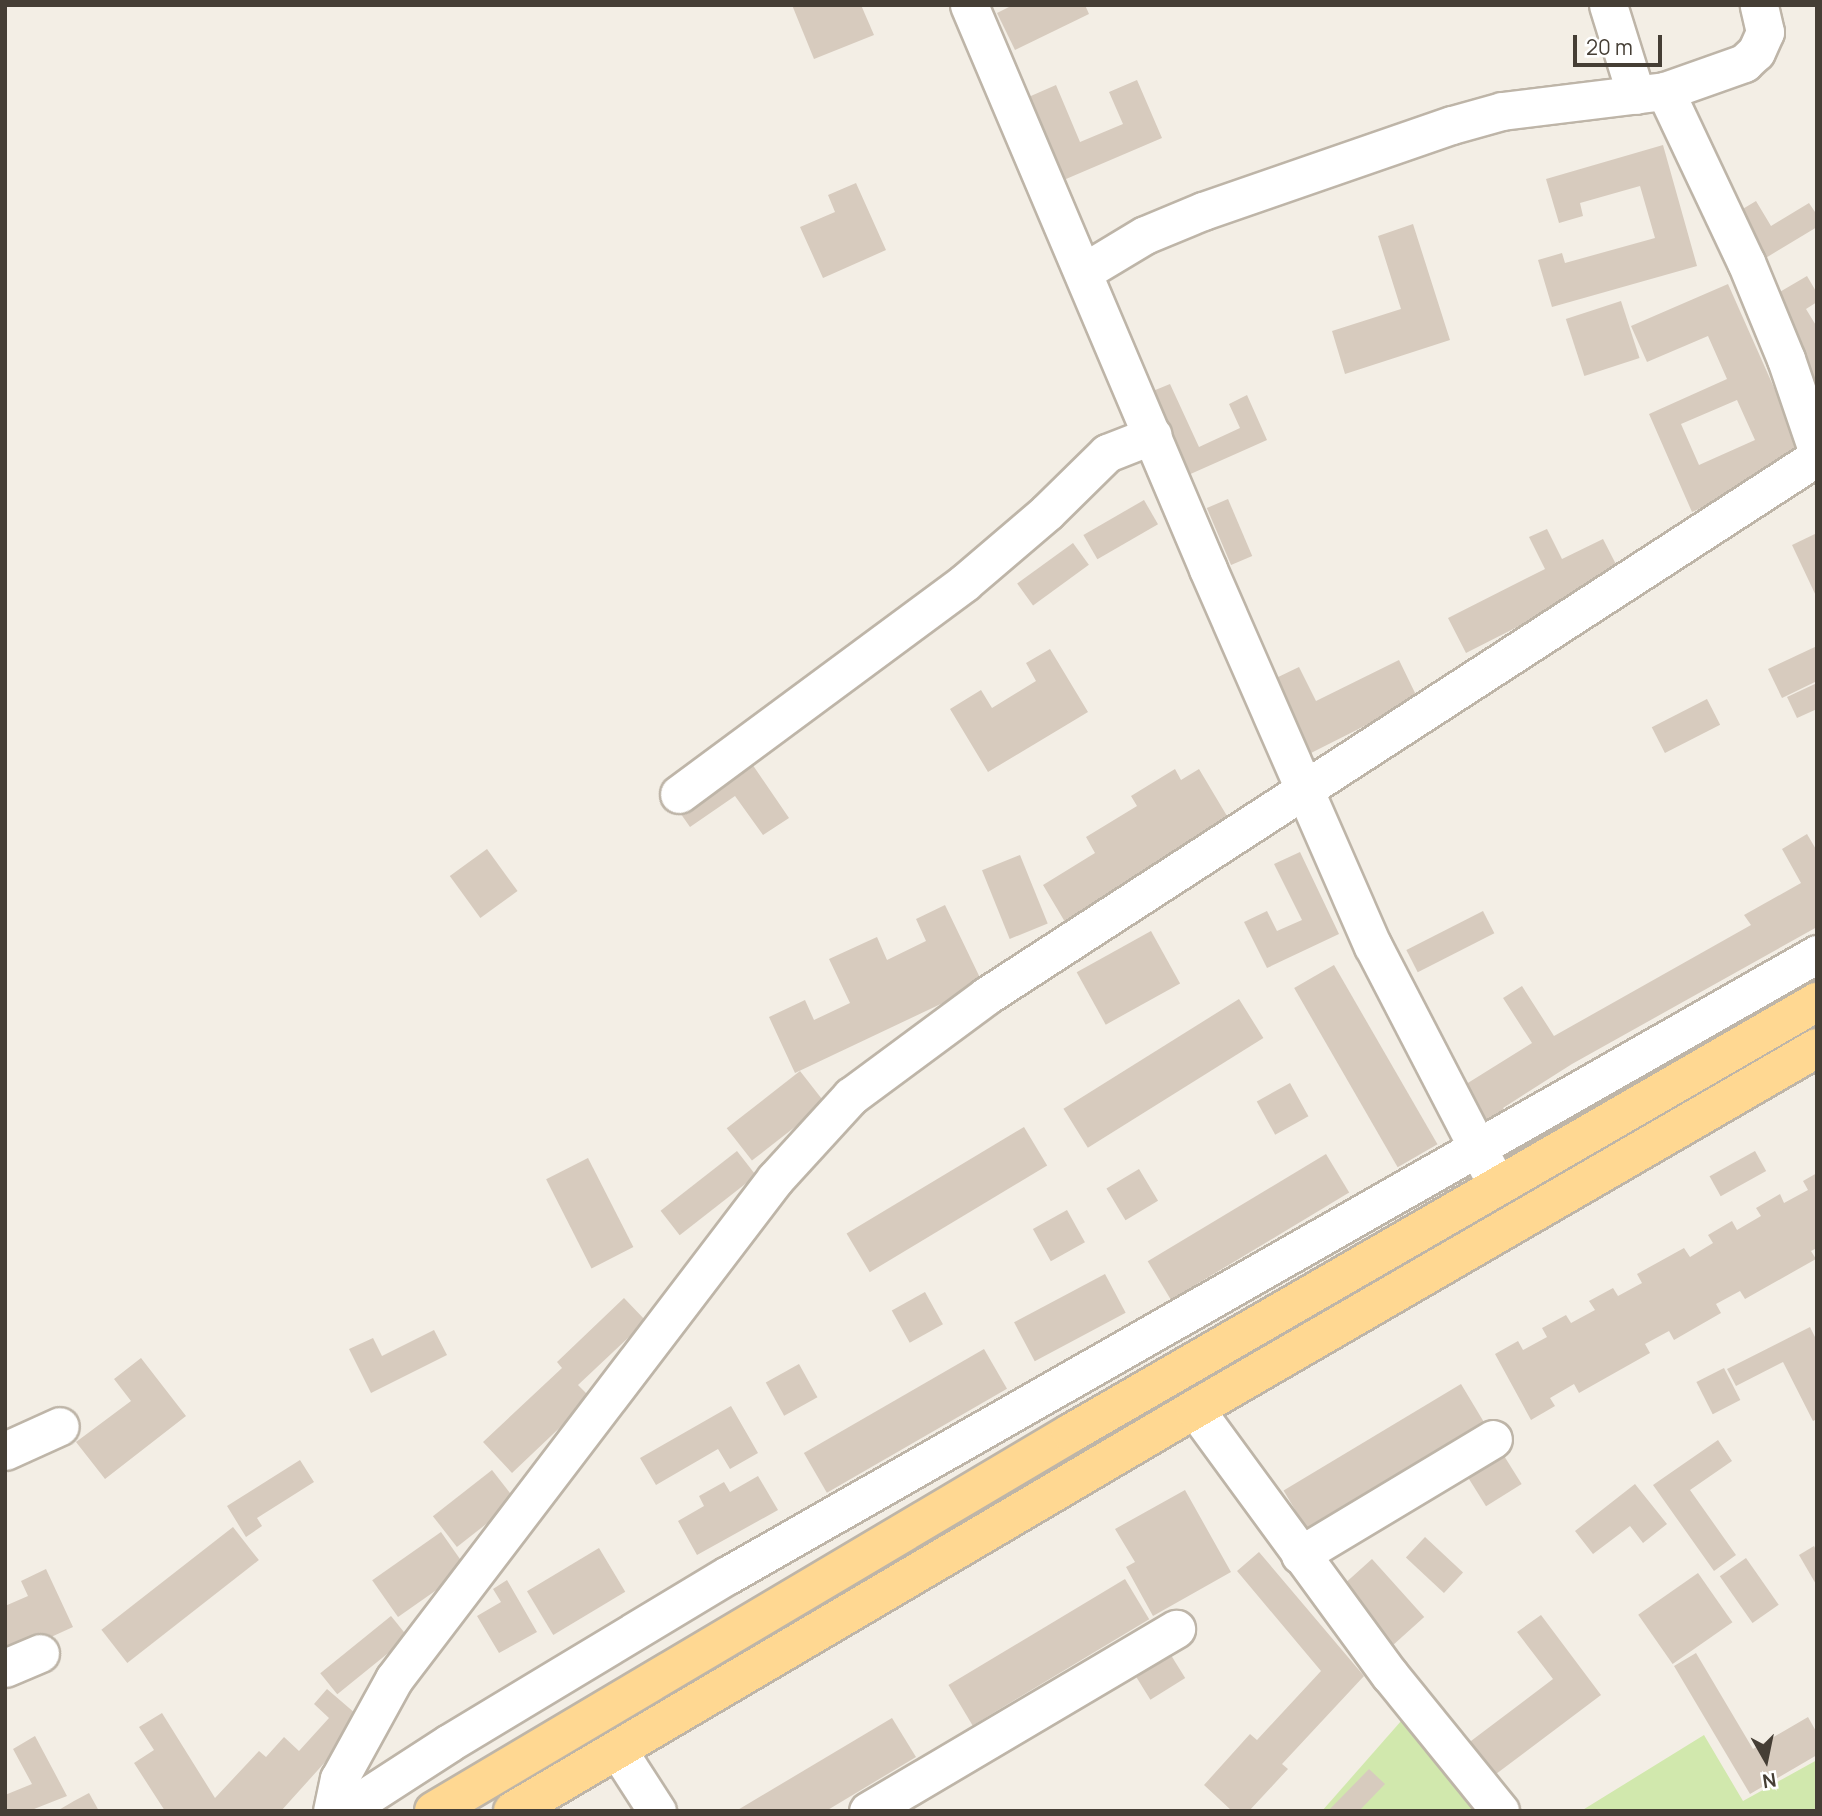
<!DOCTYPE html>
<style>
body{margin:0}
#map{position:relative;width:1822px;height:1816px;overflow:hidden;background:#f3eee5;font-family:Manrope,sans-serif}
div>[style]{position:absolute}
.green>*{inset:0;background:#d1e8ad}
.building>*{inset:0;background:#d7cbbe;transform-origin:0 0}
.roads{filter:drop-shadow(2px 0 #beb5a8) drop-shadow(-2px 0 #beb5a8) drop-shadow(0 2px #beb5a8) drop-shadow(0 -2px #beb5a8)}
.minor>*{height:37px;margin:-18.5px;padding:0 18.5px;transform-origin:18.5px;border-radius:18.5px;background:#fff}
.major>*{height:38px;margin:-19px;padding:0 19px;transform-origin:19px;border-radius:19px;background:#ffd892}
span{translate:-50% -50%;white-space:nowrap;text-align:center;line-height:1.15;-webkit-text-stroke:7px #fff;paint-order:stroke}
.frame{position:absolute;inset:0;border:7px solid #453e35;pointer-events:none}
.north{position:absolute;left:1731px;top:1725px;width:70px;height:70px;-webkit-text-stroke:5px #fff;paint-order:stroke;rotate:171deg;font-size:19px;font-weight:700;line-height:28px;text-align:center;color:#453e35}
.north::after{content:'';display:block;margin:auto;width:24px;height:32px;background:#453e35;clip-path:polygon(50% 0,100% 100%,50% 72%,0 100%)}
.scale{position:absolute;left:1573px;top:35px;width:89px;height:32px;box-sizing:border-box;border:4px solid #453e35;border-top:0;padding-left:9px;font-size:21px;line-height:24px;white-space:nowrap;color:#453e35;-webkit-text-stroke:5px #fff;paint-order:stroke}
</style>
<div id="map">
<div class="green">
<div style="clip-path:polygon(1409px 1712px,1483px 1811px,1322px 1811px)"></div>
<div style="clip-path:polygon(1704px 1735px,1743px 1801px,1817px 1760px,1817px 1811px,1581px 1811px)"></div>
</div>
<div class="building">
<div style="clip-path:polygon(792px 5px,861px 5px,874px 35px,814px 59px)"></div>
<div style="clip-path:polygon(1013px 5px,1085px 5px,1089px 14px,1015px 50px,997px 13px)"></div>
<div style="clip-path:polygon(1137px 80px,1162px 138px,1059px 182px,1024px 99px,1056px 85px,1080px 142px,1123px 124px,1109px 92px)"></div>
<div style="clip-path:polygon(1663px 145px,1697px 266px,1552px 307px,1538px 260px,1562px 253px,1565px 263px,1655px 238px,1640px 186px,1580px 203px,1583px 216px,1559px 223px,1546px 179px)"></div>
<div style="clip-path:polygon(856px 183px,886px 250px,823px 278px,800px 227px,835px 212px,828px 195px)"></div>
<div style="clip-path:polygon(1756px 201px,1771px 226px,1809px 203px,1817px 215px,1817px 227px,1759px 262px,1731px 216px)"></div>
<div style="clip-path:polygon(1413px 224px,1450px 340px,1345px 374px,1332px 331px,1401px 309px,1378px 236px)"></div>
<div style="clip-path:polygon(1807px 276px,1817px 293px,1817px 302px,1806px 309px,1817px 327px,1817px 385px,1768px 299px)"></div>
<div style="clip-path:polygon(evenodd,1728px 284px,1807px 462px,1692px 512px,1649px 414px,1727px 379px,1708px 336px,1647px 362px,1631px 326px,1728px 284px,1737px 400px,1755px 440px,1699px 465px,1681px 424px,1737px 400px)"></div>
<div style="left:1621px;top:301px;width:60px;height:58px;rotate:72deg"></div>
<div style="clip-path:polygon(1170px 384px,1199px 447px,1240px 428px,1229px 404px,1247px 395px,1267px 440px,1186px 476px,1148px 393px)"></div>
<div style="left:1228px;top:499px;width:62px;height:23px;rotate:67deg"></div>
<div style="left:1144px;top:500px;width:28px;height:70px;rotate:60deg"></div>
<div style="clip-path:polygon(1547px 529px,1562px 559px,1603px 539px,1621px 574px,1466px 653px,1448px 618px,1545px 569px,1529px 537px)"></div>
<div style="clip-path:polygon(1817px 533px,1817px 598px,1792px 545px)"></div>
<div style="left:1073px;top:543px;width:27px;height:69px;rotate:54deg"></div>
<div style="clip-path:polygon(1817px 646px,1817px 681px,1782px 698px,1768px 669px)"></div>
<div style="clip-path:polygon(1050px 649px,1088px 712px,988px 772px,950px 709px,981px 690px,992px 708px,1036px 681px,1026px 663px)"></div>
<div style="clip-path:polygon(1399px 660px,1418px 699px,1311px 753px,1274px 679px,1299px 667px,1316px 701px)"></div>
<div style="clip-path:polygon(1817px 683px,1817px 709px,1797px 718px,1787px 697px)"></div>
<div style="left:1707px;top:699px;width:29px;height:62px;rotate:63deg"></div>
<div style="clip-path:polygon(748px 758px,789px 818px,763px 835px,735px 796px,690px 827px,676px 807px)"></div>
<div style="clip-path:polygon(1175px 769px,1181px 780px,1199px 769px,1230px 821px,1092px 904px,1096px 910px,1068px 927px,1043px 885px,1095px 853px,1086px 837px,1137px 806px,1131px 796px)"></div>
<div style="clip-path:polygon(1807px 834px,1817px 851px,1817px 927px,1572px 1064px,1503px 1108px,1505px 1111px,1487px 1123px,1463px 1086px,1532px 1043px,1503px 998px,1522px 986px,1554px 1036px,1751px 925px,1744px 915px,1801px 883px,1782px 849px)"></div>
<div style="left:487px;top:849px;width:52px;height:46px;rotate:54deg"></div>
<div style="clip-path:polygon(1300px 852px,1339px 934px,1267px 968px,1244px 922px,1267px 911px,1277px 931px,1302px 920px,1274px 864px)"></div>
<div style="left:1020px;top:855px;width:74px;height:41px;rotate:68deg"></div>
<div style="clip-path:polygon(945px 905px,983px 984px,795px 1073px,769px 1017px,805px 1000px,814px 1020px,850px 1003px,829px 959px,877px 937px,887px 960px,926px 941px,916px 919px)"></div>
<div style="left:1483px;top:911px;width:25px;height:86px;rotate:63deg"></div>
<div style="left:1151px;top:931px;width:60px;height:85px;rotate:61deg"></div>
<div style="left:1334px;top:965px;width:207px;height:46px;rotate:60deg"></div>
<div style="left:1239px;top:999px;width:46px;height:207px;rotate:58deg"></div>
<div style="left:800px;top:1071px;width:41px;height:93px;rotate:52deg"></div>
<div style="left:1290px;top:1083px;width:38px;height:38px;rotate:61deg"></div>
<div style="left:1024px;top:1127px;width:45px;height:207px;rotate:59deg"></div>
<div style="left:737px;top:1151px;width:31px;height:97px;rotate:52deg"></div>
<div style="left:1755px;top:1151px;width:23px;height:52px;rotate:61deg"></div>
<div style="left:1326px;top:1154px;width:45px;height:208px;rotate:59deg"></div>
<div style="left:588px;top:1158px;width:100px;height:47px;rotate:63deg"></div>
<div style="left:1139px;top:1169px;width:37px;height:38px;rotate:59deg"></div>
<div style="clip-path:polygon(1817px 1173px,1817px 1248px,1811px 1251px,1816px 1259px,1745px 1299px,1740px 1291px,1716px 1304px,1721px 1313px,1674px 1340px,1669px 1331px,1645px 1344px,1650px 1353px,1579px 1393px,1574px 1384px,1550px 1398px,1555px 1406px,1531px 1420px,1495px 1354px,1518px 1341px,1523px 1350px,1547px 1337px,1542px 1328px,1566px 1315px,1571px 1323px,1595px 1310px,1589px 1301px,1613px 1288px,1618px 1296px,1642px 1283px,1637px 1274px,1684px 1248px,1690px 1257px,1713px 1243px,1708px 1235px,1732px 1221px,1737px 1230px,1761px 1216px,1756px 1208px,1780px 1194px,1784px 1203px,1808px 1190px,1803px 1181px)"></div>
<div style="left:1067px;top:1210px;width:37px;height:39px;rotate:61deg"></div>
<div style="left:1105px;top:1274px;width:44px;height:103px;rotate:62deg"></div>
<div style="left:925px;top:1292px;width:37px;height:38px;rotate:61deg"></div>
<div style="clip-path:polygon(624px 1298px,646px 1321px,578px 1385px,591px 1398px,512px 1473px,483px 1442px,562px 1368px,557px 1362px)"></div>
<div style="clip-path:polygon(1810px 1327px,1817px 1341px,1817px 1419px,1813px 1421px,1783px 1362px,1736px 1386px,1727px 1369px)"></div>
<div style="clip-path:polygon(434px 1330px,447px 1355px,371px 1393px,349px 1349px,373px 1338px,382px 1356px)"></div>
<div style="left:984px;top:1349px;width:46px;height:208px;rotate:60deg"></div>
<div style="clip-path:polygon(141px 1358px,186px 1416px,105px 1479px,76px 1442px,131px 1401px,114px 1379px)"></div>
<div style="left:799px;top:1364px;width:38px;height:38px;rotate:61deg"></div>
<div style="left:1724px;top:1368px;width:36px;height:31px;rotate:63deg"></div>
<div style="left:1461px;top:1384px;width:47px;height:207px;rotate:59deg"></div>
<div style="clip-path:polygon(731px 1406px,758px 1453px,730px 1469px,718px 1449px,656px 1485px,640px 1458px)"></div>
<div style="clip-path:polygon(1718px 1440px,1732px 1461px,1690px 1490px,1736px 1555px,1714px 1571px,1653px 1485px)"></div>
<div style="left:1501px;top:1451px;width:39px;height:42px;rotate:58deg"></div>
<div style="clip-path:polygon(300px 1460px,314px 1482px,257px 1518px,262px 1526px,246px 1537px,227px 1506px)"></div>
<div style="left:492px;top:1470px;width:39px;height:75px;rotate:52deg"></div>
<div style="clip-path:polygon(758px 1476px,778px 1510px,697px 1555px,678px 1521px,704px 1506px,699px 1496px,724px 1482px,730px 1492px)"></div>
<div style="clip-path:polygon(1635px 1484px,1667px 1524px,1643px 1543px,1630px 1526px,1593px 1554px,1575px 1531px)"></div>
<div style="clip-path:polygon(1185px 1490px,1231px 1572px,1153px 1616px,1126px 1567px,1135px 1562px,1115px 1529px)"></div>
<div style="left:233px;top:1527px;width:42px;height:167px;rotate:52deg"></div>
<div style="left:441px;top:1532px;width:45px;height:84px;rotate:55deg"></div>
<div style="left:1425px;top:1537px;width:52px;height:28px;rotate:43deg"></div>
<div style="clip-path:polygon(1814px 1546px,1817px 1552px,1817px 1586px,1799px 1555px)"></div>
<div style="left:599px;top:1548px;width:51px;height:84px;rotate:59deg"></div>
<div style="clip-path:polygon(1259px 1552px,1364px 1676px,1282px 1764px,1288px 1769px,1249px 1811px,1232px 1811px,1204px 1785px,1250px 1734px,1257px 1740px,1321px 1671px,1237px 1571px)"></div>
<div style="left:1746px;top:1558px;width:57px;height:32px;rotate:55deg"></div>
<div style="left:1372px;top:1559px;width:78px;height:46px;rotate:48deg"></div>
<div style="clip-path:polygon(46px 1569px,73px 1627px,5px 1658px,5px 1606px,28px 1596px,21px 1581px)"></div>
<div style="left:1698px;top:1573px;width:60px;height:73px;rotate:55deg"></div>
<div style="left:1125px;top:1579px;width:47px;height:206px;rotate:59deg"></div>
<div style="clip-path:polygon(507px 1580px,537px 1632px,499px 1653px,477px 1616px,501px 1602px,493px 1589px)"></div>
<div style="clip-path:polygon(1541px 1615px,1601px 1695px,1492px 1777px,1467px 1744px,1553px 1679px,1517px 1632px)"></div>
<div style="left:391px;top:1616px;width:27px;height:91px;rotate:51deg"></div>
<div style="left:1164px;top:1644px;width:40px;height:41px;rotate:58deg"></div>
<div style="clip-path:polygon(1696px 1653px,1753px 1749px,1808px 1717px,1817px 1733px,1817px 1755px,1750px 1794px,1674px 1666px)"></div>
<div style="clip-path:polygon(327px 1689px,363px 1720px,281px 1811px,165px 1811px,134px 1763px,154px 1750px,139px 1727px,162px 1713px,215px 1798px,259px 1751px,266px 1757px,284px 1737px,299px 1751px,329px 1718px,314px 1704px)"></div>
<div style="clip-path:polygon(892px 1718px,916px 1757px,826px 1811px,736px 1811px)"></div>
<div style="clip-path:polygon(35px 1736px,67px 1796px,29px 1811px,5px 1811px,5px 1795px,32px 1784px,13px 1749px)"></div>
<div style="clip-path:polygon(1369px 1769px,1385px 1784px,1359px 1811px,1328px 1811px)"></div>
<div style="clip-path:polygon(89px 1793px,99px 1811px,57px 1811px,74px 1801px)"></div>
</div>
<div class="roads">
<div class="minor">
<div style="left:969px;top:5px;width:613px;rotate:67.03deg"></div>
<div style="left:1208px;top:569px;width:412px;rotate:66.4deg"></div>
<div style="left:1373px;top:946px;width:252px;rotate:62.6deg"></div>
<div style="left:1608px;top:5px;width:94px;rotate:72.7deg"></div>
<div style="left:1665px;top:91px;width:84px;rotate:-19.5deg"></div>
<div style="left:1744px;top:63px;width:16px;rotate:-43deg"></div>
<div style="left:1756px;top:52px;width:22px;rotate:-66deg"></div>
<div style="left:1765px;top:32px;width:28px;rotate:-103deg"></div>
<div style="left:1085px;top:271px;width:70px;rotate:-31deg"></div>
<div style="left:1145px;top:235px;width:63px;rotate:-22.5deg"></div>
<div style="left:1203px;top:211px;width:263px;rotate:-19.1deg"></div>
<div style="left:1452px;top:125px;width:52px;rotate:-15.6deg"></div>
<div style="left:1502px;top:111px;width:164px;rotate:-7deg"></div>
<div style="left:1665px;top:91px;width:189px;rotate:64.7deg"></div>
<div style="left:1746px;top:262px;width:105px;rotate:67.6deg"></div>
<div style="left:1786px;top:359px;width:96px;rotate:71.2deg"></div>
<div style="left:679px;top:794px;width:355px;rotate:-36.5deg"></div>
<div style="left:964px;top:583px;width:109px;rotate:-40.5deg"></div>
<div style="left:1047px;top:512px;width:84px;rotate:-44.5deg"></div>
<div style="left:1107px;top:453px;width:49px;rotate:-21.4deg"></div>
<div style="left:1195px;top:1409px;width:330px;rotate:53.8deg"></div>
<div style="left:1390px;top:1675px;width:175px;rotate:51deg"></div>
<div style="left:5px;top:1451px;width:60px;rotate:-24.4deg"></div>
<div style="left:1300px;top:1555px;width:225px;rotate:-31deg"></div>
<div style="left:5px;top:1668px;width:38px;rotate:-23deg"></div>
<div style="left:617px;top:1749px;width:74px;rotate:57.2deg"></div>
<div style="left:332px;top:1811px;width:33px;rotate:-78deg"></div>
<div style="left:339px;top:1779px;width:114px;rotate:-61.2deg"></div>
<div style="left:394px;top:1679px;width:629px;rotate:-52.69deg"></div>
<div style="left:775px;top:1179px;width:113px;rotate:-47.5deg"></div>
<div style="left:851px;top:1096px;width:168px;rotate:-36.5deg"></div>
<div style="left:986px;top:996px;width:990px;rotate:-32.97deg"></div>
<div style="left:344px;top:1811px;width:125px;rotate:-32.9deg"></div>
<div style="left:449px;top:1743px;width:326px;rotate:-31.1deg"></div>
<div style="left:728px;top:1575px;width:1254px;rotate:-29.69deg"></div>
<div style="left:868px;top:1811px;width:358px;rotate:-30.6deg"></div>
</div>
<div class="major">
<div style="left:434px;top:1811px;width:741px;rotate:-30.69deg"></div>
<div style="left:1071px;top:1433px;width:862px;rotate:-30.02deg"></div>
<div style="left:513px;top:1811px;width:792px;rotate:-30.52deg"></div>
<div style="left:1195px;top:1409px;width:719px;rotate:-30.13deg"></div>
</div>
</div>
<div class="frame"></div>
<div class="north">N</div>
<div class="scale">20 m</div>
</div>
